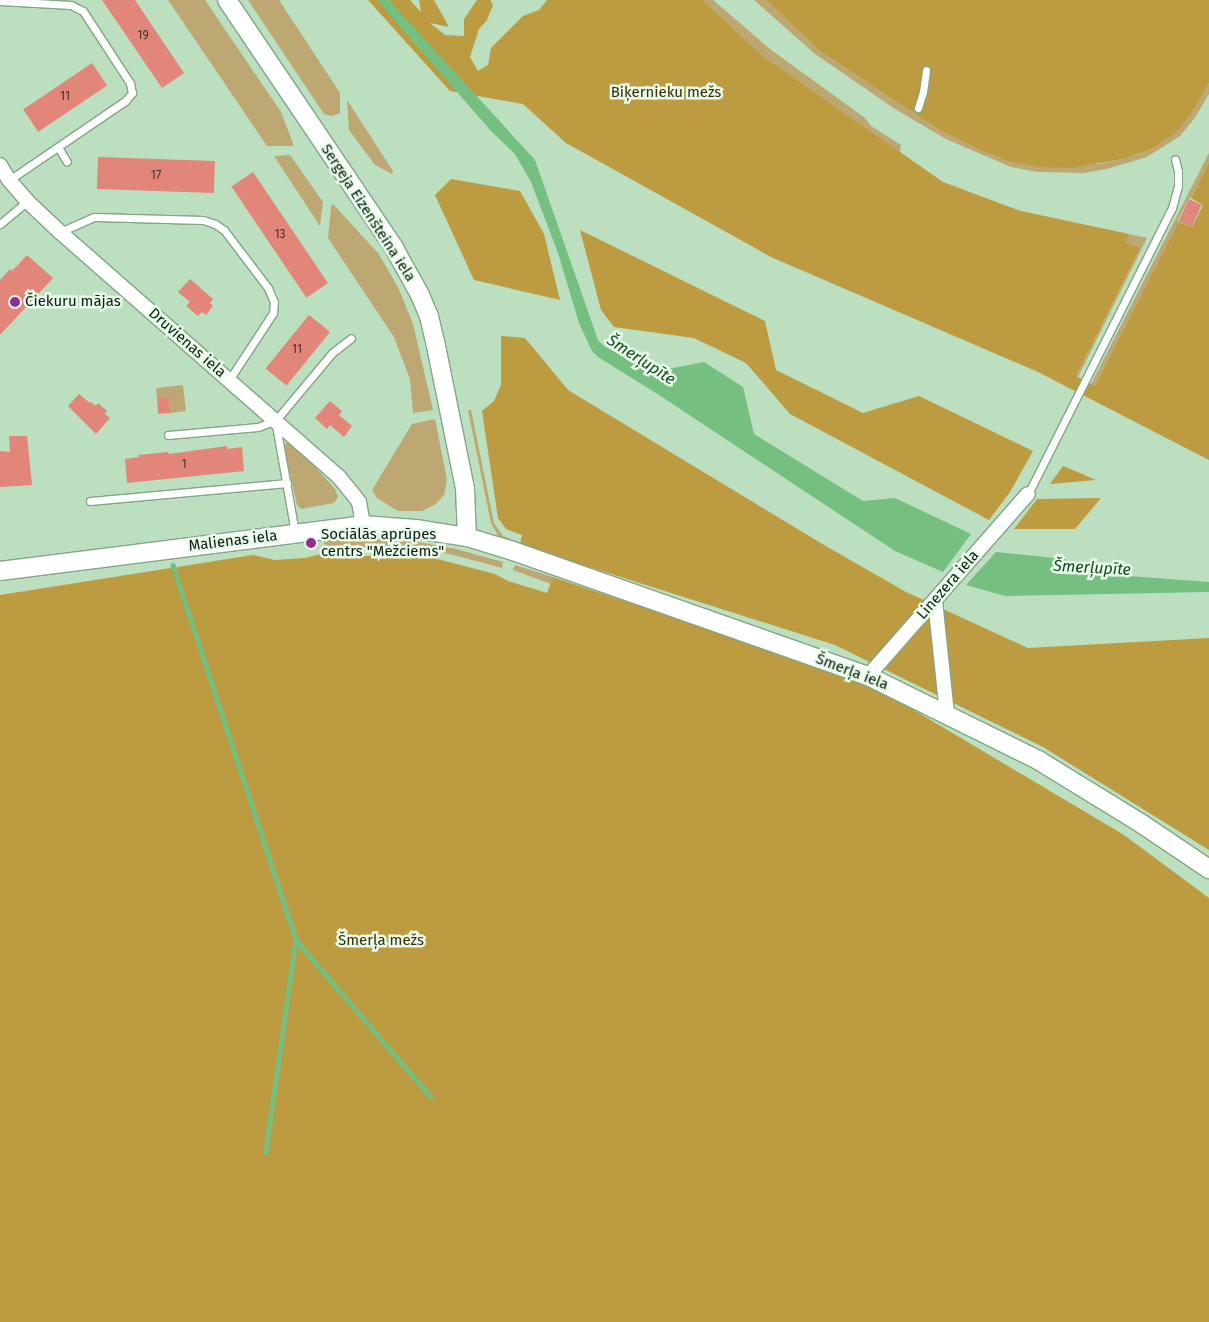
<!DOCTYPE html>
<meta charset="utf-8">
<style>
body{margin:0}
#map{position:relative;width:1209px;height:1322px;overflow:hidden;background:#bbdfbf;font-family:"Fira Sans",sans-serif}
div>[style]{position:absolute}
.green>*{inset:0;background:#bda874}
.forest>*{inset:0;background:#bd9b41}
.water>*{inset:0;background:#75bf81}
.stream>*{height:4.5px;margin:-2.25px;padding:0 2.25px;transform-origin:2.25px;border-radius:2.25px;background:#75bf81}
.building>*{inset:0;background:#e18679;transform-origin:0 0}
.roads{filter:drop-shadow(1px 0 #83a587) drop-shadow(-1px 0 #83a587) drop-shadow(0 1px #83a587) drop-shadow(0 -1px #83a587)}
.service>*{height:7px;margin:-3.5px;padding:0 3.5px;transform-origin:3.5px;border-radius:3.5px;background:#fff}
.minor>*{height:14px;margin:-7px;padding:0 7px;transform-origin:7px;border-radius:7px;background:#fff}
.tertiary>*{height:18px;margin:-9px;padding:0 9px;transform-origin:9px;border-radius:9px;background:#fff}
.dots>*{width:14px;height:14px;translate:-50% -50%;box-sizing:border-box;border:2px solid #e8fbea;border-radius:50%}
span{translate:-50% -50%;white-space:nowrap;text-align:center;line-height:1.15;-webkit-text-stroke:5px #e8fbea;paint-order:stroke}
.number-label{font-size:12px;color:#42352a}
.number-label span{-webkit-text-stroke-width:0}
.park-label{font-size:15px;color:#392b03}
.street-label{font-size:15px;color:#0d1a0f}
.poi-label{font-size:15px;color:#0d1a0f}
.left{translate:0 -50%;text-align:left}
.water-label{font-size:16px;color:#144921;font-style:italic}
</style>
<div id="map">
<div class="green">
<div style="clip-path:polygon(168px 0,205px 0,281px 112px,294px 146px,267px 146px)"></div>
<div style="clip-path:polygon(248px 0,279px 0,340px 93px,340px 113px,332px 116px,324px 114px)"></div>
<div style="clip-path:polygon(703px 0,713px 0,770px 49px,865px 118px,871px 126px,901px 145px,900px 152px,763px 56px)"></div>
<div style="clip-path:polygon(754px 0,766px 0,820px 51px,938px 129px,976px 148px,1098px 164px,1123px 159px,1152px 149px,1193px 111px,1209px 83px,1209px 94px,1194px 119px,1180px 136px,1147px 157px,1107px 169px,1084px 173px,1038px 172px,1011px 167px,946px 139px,895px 109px,815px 54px)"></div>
<div style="clip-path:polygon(347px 100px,393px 171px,392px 174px,375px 165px,349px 130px)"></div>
<div style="clip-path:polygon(1209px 153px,1209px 162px,1191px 198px,1189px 198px,1178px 220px,1180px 222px,1095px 386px,1091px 384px)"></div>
<div style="clip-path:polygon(290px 155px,323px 202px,320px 226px,274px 156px)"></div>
<div style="clip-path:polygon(333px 204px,378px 253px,398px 287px,413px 324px,433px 410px,413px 413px,410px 379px,394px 337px,328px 238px,331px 207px)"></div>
<div style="clip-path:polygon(1129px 234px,1147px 238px,1078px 377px,1076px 376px,1136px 256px,1138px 248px,1126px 243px)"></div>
<div style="clip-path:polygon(183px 385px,186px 411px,170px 413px,169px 397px,157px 398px,156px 388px)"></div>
<div style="clip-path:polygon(468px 410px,471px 410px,494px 523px,503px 536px,511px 539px,510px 542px,500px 539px,491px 523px)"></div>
<div style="clip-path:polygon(435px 419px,447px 480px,444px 495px,436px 504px,422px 511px,398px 511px,377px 498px,372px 490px,412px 424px)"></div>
<div style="clip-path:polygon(288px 440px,293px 442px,335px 489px,338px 497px,334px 503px,301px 509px,297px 505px,284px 446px)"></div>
<div style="clip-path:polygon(350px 537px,413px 541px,456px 549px,503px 562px,502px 568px,454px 555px,423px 549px,397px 546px,345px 551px,324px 544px,324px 540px)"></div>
<div style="clip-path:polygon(515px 565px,553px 577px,551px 584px,513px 570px)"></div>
</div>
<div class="forest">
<div style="clip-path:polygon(368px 0,410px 0,421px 12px,419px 0,434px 0,449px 27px,430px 23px,445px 35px,464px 36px,464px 19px,477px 0,490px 0,493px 5px,487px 20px,479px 29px,470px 57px,478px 71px,488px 65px,491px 48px,523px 16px,539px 10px,547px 0,703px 0,763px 56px,943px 182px,1021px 211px,1129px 234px,1126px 243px,1139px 248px,1136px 256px,1076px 376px,1095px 386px,1178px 224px,1180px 222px,1192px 227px,1203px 205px,1191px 198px,1209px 162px,1209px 460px,1038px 372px,771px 257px,566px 143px,523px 104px,450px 91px)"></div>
<div style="clip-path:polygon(766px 0,1209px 0,1209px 83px,1193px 111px,1176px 132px,1152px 149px,1123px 159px,1071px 168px,1041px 167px,1011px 162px,976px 148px,938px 129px,906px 108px,820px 51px)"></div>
<div style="clip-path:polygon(451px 179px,520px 191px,544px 234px,560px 300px,474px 280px,435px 195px)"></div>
<div style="clip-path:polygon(580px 230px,765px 321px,776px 370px,863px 413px,919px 396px,1033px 451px,1010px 492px,989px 520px,790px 414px,746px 363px,694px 338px,614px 327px,601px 310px)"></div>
<div style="clip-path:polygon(501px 336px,525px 338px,568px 390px,824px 545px,906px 592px,1028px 648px,1209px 638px,1209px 850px,1043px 747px,835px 645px,520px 545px,522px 535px,506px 529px,498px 518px,482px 411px,494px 401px,501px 385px)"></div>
<div style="clip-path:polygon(1063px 466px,1096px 480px,1050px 484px)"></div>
<div style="clip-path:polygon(1101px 498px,1075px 529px,1014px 529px,1037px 499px)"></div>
<div style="clip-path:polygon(325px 553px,341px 558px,392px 554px,422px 555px,495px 574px,508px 581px,547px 593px,553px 577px,870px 684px,1124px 835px,1209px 898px,1209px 1322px,0 1322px,0 595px,253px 555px,275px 560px,305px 558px)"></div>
</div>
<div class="water">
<div style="clip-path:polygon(377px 0,389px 0,535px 160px,598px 340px,604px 346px,653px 372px,704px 362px,743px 387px,754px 434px,863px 501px,895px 498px,971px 534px,943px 572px,895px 551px,659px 395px,598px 357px,592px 351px,579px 323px,558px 253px,531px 182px,515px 154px,491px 131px)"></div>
<div style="clip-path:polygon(996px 552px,1065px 559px,1088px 573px,1209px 582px,1209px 592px,1005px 596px,966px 585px)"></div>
</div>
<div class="stream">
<div style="left:173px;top:565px;width:395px;rotate:71.8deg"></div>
<div style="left:296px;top:940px;width:214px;rotate:98.1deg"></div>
<div style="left:296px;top:940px;width:207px;rotate:49.3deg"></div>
</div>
<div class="building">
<div style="clip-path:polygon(102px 0,135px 0,184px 73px,162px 88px)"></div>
<div style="left:92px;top:63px;width:27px;height:83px;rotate:56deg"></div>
<div style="left:98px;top:157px;width:117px;height:32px;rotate:2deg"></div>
<div style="left:253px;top:172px;width:134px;height:26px;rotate:56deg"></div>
<div style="left:1189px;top:199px;width:14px;height:24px;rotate:25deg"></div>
<div style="clip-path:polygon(27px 255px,53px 278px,0 335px,0 280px,10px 269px,12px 271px)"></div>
<div style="clip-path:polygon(190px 279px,213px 299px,210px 303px,213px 306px,206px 315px,202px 312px,198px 316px,186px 306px,190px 302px,178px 292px)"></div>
<div style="left:309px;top:315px;width:27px;height:69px;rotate:39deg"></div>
<div style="clip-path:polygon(79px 394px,90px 403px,91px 402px,96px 406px,98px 403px,107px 411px,105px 414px,110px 418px,96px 434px,68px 406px)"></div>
<div style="left:169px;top:397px;width:16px;height:12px;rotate:86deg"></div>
<div style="clip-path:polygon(330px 401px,342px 411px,339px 415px,352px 426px,344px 437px,330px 425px,327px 429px,315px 418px)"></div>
<div style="clip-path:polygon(9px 436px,27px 436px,32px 485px,0 487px,0 451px,10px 452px)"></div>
<div style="clip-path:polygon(227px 446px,227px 449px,242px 447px,244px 471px,127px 483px,125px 459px,139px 457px,138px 455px,168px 452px,169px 454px)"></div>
</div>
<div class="roads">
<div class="service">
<div style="left:0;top:1px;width:71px;rotate:3.2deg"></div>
<div style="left:71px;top:5px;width:13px;rotate:27deg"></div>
<div style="left:83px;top:11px;width:86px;rotate:56.9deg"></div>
<div style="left:130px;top:83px;width:10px;rotate:79deg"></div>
<div style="left:132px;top:93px;width:11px;rotate:131deg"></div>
<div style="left:125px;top:101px;width:140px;rotate:145.7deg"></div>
<div style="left:918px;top:108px;width:17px;rotate:-73deg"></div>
<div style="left:923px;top:92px;width:22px;rotate:-82deg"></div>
<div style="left:58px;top:147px;width:17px;rotate:59deg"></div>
<div style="left:0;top:224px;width:35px;rotate:-40deg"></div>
<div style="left:60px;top:232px;width:37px;rotate:-24deg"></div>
<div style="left:94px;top:217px;width:109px;rotate:1.6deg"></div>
<div style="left:203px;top:220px;width:13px;rotate:18deg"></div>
<div style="left:215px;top:224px;width:11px;rotate:34deg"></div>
<div style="left:224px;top:230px;width:73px;rotate:52.8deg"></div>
<div style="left:268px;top:288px;width:15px;rotate:67deg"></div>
<div style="left:274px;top:302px;width:11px;rotate:95deg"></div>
<div style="left:273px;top:313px;width:80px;rotate:123.3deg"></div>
<div style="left:276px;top:425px;width:110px;rotate:80deg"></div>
<div style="left:168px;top:435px;width:90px;rotate:-5.1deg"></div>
<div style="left:258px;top:427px;width:19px;rotate:-21deg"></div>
<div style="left:276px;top:420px;width:87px;rotate:-50.1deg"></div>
<div style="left:332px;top:353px;width:24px;rotate:-38deg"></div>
<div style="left:1028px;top:494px;width:320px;rotate:-63.3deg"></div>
<div style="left:1172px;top:208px;width:23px;rotate:-75deg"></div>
<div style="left:1178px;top:186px;width:15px;rotate:-90deg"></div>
<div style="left:1178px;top:171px;width:12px;rotate:-104deg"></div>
<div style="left:90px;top:501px;width:198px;rotate:-5.2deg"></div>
</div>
<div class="minor">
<div style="left:0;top:165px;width:17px;rotate:59deg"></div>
<div style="left:9px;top:180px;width:28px;rotate:49deg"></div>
<div style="left:27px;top:201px;width:45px;rotate:43.2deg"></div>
<div style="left:60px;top:232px;width:371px;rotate:41.3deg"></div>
<div style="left:339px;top:477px;width:32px;rotate:51deg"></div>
<div style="left:359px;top:502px;width:23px;rotate:80deg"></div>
<div style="left:935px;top:600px;width:115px;rotate:84deg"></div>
<div style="left:868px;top:676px;width:242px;rotate:-48.7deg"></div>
</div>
<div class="tertiary">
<div style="left:227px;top:0;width:299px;rotate:56deg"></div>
<div style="left:394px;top:248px;width:54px;rotate:61deg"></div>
<div style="left:420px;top:295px;width:23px;rotate:67deg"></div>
<div style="left:429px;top:316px;width:26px;rotate:77deg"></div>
<div style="left:435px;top:341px;width:150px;rotate:78.5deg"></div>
<div style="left:465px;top:488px;width:49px;rotate:87.7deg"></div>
<div style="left:0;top:571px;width:366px;rotate:-7.2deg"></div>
<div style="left:363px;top:525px;width:53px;rotate:4.3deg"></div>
<div style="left:416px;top:529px;width:52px;rotate:8.9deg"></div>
<div style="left:467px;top:537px;width:48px;rotate:16.9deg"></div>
<div style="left:513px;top:551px;width:376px;rotate:19.4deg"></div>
<div style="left:868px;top:676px;width:190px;rotate:26.3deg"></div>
<div style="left:1038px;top:760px;width:122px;rotate:31.6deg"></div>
<div style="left:1142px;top:824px;width:81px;rotate:33.9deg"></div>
</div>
</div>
<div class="dots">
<div style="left:15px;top:302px;background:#932d92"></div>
<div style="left:311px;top:543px;background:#932d92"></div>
</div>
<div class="number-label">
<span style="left:143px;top:36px">19</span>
<span style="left:65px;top:97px">11</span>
<span style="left:156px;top:176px">17</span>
<span style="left:280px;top:235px">13</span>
<span style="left:297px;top:350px">11</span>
<span style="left:184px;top:465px">1</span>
</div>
<div class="park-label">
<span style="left:666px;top:93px">Biķernieku mežs</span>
<span style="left:381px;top:941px">Šmerļa mežs</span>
</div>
<div class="street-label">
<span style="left:368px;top:213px;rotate:57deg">Sergeja Eizenšteina iela</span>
<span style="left:187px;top:343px;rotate:41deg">Druvienas iela</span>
<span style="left:233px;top:541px;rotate:-7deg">Malienas iela</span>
<span style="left:948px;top:585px;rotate:-49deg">Linezera iela</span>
<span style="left:852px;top:672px;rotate:21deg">Šmerļa iela</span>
</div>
<div class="poi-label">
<span class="left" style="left:25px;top:302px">Čiekuru mājas</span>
<span class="left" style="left:321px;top:543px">Sociālās aprūpes<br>centrs "Mežciems"</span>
</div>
<div class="water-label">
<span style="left:641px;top:360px;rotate:33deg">Šmerļupīte</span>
<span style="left:1092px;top:568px;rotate:3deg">Šmerļupīte</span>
</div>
</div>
